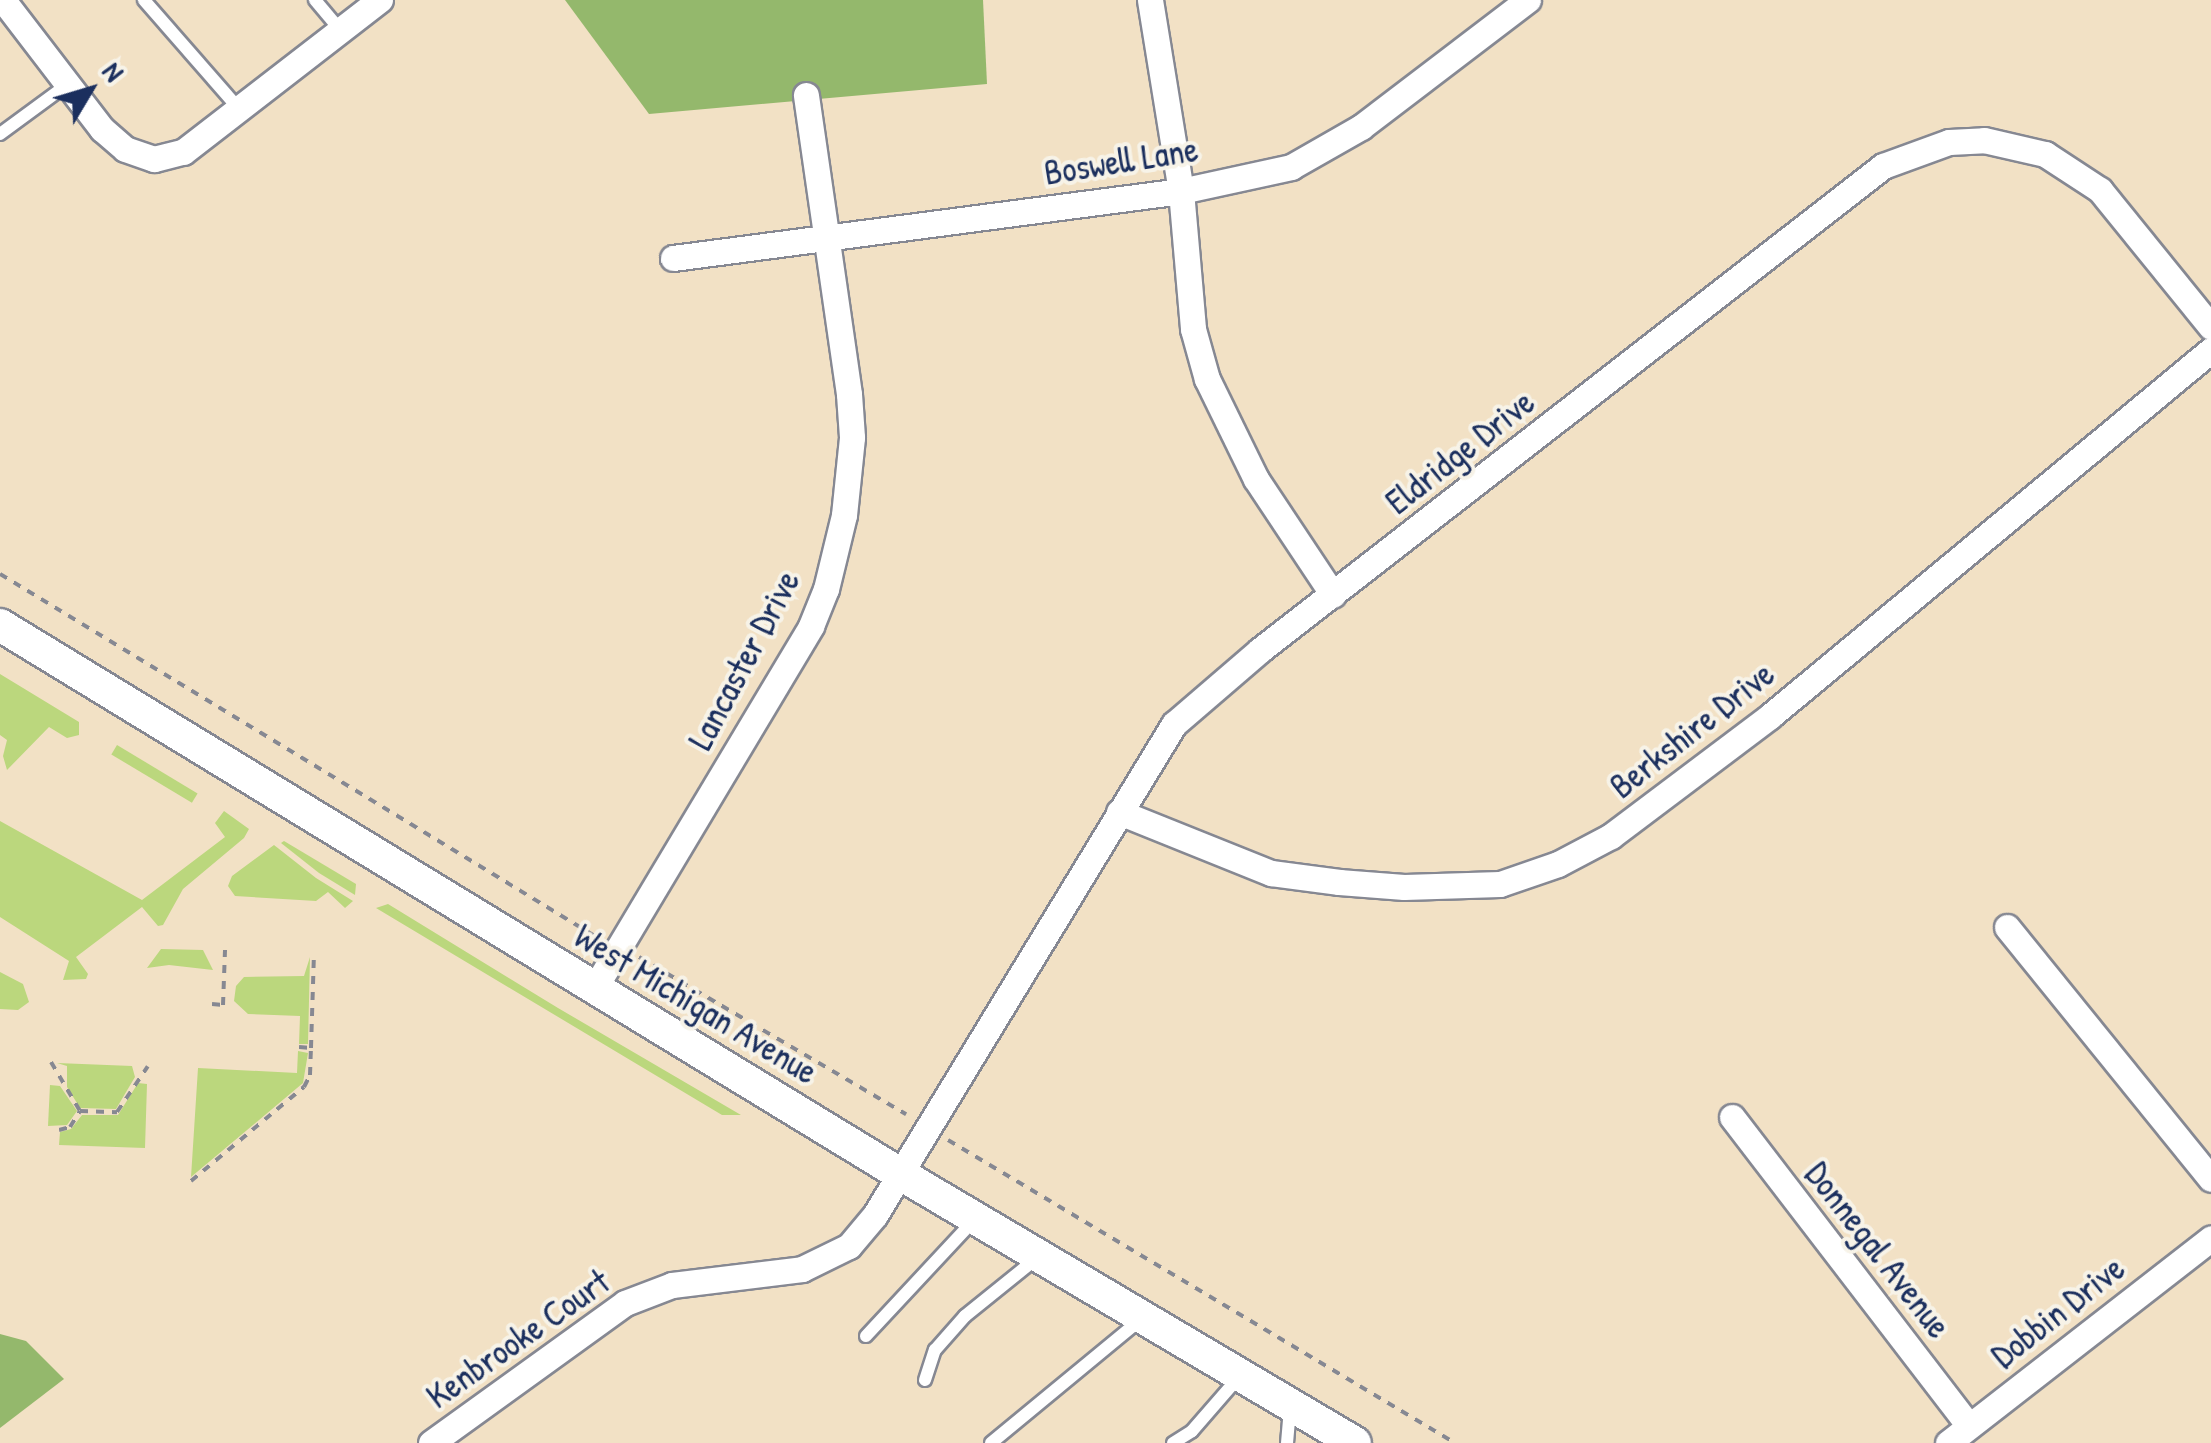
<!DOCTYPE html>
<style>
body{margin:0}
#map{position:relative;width:2211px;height:1443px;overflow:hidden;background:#f2e1c5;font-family:"Patrick Hand",sans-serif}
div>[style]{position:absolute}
.green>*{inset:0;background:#bbd77d;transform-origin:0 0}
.forest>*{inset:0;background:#94b86c}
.path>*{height:4px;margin-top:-2px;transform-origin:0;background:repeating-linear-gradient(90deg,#868892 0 8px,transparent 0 16px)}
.roads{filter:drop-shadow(2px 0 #868892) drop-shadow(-2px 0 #868892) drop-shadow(0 2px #868892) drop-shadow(0 -2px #868892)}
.service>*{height:12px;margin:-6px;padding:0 6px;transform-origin:6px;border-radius:6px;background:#fff}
.minor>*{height:25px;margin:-12.5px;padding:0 12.5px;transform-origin:12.5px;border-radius:12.5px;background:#fff}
.tertiary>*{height:32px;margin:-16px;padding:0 16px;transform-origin:16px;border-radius:16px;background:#fff}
span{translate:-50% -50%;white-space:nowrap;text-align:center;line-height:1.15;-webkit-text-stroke:8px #f7f3e8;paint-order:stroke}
.street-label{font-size:35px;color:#1b2f5e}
.north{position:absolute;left:40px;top:40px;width:100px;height:100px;-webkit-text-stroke:8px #f7f3e8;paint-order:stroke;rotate:52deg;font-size:28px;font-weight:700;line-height:40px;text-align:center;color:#1b2f5e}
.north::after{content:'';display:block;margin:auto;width:35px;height:45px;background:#1b2f5e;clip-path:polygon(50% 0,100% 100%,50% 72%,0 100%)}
</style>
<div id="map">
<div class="green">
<div style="clip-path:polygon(0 674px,79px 722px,79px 735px,67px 738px,49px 727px,7px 770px,3px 756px,7px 740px,0 735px)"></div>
<div style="left:117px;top:745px;width:94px;height:11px;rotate:31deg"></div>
<div style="clip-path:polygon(224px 811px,249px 829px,244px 838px,183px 889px,163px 925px,158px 926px,142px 907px,76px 957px,88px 974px,86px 979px,63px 980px,69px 961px,0 917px,0 821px,142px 900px,225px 837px,215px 823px)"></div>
<div style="clip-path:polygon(284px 841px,356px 884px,355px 895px,319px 873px,281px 843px)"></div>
<div style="clip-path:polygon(274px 845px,316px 878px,353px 901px,345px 908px,328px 892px,316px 901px,235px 896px,228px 886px,232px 876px)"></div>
<div style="clip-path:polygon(388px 904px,558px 1008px,741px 1115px,722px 1115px,376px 908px)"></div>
<div style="clip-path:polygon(161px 949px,203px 950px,213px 970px,169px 965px,147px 968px)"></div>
<div style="clip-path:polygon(310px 957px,308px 1044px,299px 1044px,300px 1016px,248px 1014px,234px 1001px,236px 986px,244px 977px,304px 976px)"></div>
<div style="clip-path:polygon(0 972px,23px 984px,29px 1002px,18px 1010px,0 1009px)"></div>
<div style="clip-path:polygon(298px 1051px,308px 1053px,303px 1083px,191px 1177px,198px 1068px,297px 1073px)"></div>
<div style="clip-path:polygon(57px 1063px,132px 1066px,135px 1077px,116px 1109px,80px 1108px,67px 1087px,67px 1066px)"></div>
<div style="clip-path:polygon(138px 1083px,147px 1084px,145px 1148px,59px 1145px,60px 1132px,71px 1129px,82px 1115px,118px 1115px)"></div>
<div style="clip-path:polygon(50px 1085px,60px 1086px,77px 1111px,67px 1125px,48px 1126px)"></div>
</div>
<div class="forest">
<div style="clip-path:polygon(565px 0,983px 0,987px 84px,649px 114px)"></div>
<div style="clip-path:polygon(0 1334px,26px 1341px,64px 1379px,0 1428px)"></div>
</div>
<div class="path">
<div style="left:0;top:574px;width:700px;rotate:31.33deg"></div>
<div style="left:639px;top:957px;width:310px;rotate:30.5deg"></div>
<div style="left:212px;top:1004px;width:11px;rotate:5deg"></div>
<div style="left:223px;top:1005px;width:55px;rotate:-87.9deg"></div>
<div style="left:299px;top:1047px;width:12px;rotate:5deg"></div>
<div style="left:311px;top:1048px;width:93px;rotate:-88.2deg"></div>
<div style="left:51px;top:1062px;width:57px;rotate:59.4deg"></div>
<div style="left:59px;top:1130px;width:11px;rotate:-15deg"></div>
<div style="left:70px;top:1127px;width:19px;rotate:-58deg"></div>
<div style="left:80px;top:1111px;width:37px;rotate:2deg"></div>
<div style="left:117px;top:1112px;width:55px;rotate:-56deg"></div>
<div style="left:948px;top:1140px;width:591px;rotate:30.86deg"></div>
<div style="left:191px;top:1181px;width:147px;rotate:-39.8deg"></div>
<div style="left:304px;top:1087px;width:13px;rotate:-63deg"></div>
<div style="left:310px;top:1075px;width:27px;rotate:-88deg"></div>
</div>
<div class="roads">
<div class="service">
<div style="left:144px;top:0;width:145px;rotate:48.9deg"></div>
<div style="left:315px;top:0;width:39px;rotate:50deg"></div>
<div style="left:0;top:134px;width:84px;rotate:-36.3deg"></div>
<div style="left:866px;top:1336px;width:158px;rotate:-47deg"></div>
<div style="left:925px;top:1380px;width:32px;rotate:-72deg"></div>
<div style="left:935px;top:1350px;width:45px;rotate:-48.6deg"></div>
<div style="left:965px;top:1316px;width:92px;rotate:-38.9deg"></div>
<div style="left:991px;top:1443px;width:193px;rotate:-39.5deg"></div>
<div style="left:1173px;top:1443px;width:22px;rotate:-32deg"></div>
<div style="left:1192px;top:1431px;width:72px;rotate:-49deg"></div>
<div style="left:1287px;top:1443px;width:36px;rotate:-85deg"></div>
</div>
<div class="minor">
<div style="left:3px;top:0;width:163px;rotate:52.5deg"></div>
<div style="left:102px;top:129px;width:30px;rotate:41deg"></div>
<div style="left:125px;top:149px;width:31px;rotate:19deg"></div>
<div style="left:154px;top:159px;width:30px;rotate:-14deg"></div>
<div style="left:183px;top:152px;width:249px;rotate:-37.7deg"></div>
<div style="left:1150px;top:0;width:193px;rotate:80.8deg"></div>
<div style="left:1181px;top:191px;width:139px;rotate:85deg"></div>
<div style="left:1193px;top:329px;width:52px;rotate:74.4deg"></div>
<div style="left:1207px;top:379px;width:111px;rotate:63.9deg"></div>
<div style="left:1256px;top:479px;width:139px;rotate:56.4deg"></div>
<div style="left:673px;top:258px;width:512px;rotate:-7.51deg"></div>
<div style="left:1181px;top:191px;width:113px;rotate:-12.3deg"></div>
<div style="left:1291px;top:167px;width:81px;rotate:-29.7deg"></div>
<div style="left:1361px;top:127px;width:210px;rotate:-37.3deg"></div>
<div style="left:1119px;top:812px;width:164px;rotate:21.9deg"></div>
<div style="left:1271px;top:873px;width:69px;rotate:7.5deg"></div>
<div style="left:1339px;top:882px;width:65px;rotate:4.4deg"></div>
<div style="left:1404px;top:887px;width:96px;rotate:-1.8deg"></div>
<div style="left:1500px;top:884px;width:61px;rotate:-19deg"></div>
<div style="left:1558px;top:864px;width:60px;rotate:-27.8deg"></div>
<div style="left:1611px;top:836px;width:199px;rotate:-37deg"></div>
<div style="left:1770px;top:716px;width:573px;rotate:-39.69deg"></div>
<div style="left:2007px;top:927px;width:324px;rotate:51deg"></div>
<div style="left:594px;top:989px;width:423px;rotate:-59.1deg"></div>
<div style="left:811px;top:626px;width:40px;rotate:-68deg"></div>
<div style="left:826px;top:589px;width:76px;rotate:-76.3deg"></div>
<div style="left:844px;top:515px;width:78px;rotate:-84.1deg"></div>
<div style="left:852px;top:437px;width:43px;rotate:-94deg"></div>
<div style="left:849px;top:394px;width:302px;rotate:-98.2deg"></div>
<div style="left:1732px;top:1117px;width:388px;rotate:52.5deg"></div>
<div style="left:431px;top:1443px;width:239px;rotate:-35.8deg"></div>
<div style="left:625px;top:1303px;width:50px;rotate:-21deg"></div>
<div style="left:672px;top:1285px;width:131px;rotate:-7deg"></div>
<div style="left:802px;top:1269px;width:52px;rotate:-26.1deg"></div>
<div style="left:849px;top:1246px;width:40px;rotate:-50deg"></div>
<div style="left:875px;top:1215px;width:575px;rotate:-58.66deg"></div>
<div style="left:1174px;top:724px;width:113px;rotate:-40.7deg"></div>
<div style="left:1260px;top:650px;width:789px;rotate:-37.84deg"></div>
<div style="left:1883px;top:166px;width:70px;rotate:-20deg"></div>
<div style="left:1949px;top:142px;width:35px;rotate:-3deg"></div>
<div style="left:1984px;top:140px;width:63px;rotate:12.9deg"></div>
<div style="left:2045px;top:154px;width:66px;rotate:33.2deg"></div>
<div style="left:2100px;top:190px;width:176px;rotate:51deg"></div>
<div style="left:1948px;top:1443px;width:333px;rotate:-37.9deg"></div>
</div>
<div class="tertiary">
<div style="left:0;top:625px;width:1051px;rotate:31.38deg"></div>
<div style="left:897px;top:1172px;width:532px;rotate:30.61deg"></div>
</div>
</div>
<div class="street-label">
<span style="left:1121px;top:161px;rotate:-9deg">Boswell Lane</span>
<span style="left:1460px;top:452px;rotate:-38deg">Eldridge Drive</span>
<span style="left:744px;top:660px;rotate:-62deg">Lancaster Drive</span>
<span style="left:1692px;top:730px;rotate:-38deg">Berkshire Drive</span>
<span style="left:696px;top:1004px;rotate:31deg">West Michigan Avenue</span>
<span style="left:1878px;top:1250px;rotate:52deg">Donnegal Avenue</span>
<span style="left:2058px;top:1312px;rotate:-38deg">Dobbin Drive</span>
<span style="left:518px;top:1339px;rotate:-35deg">Kenbrooke Court</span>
</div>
<div class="north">N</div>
</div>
